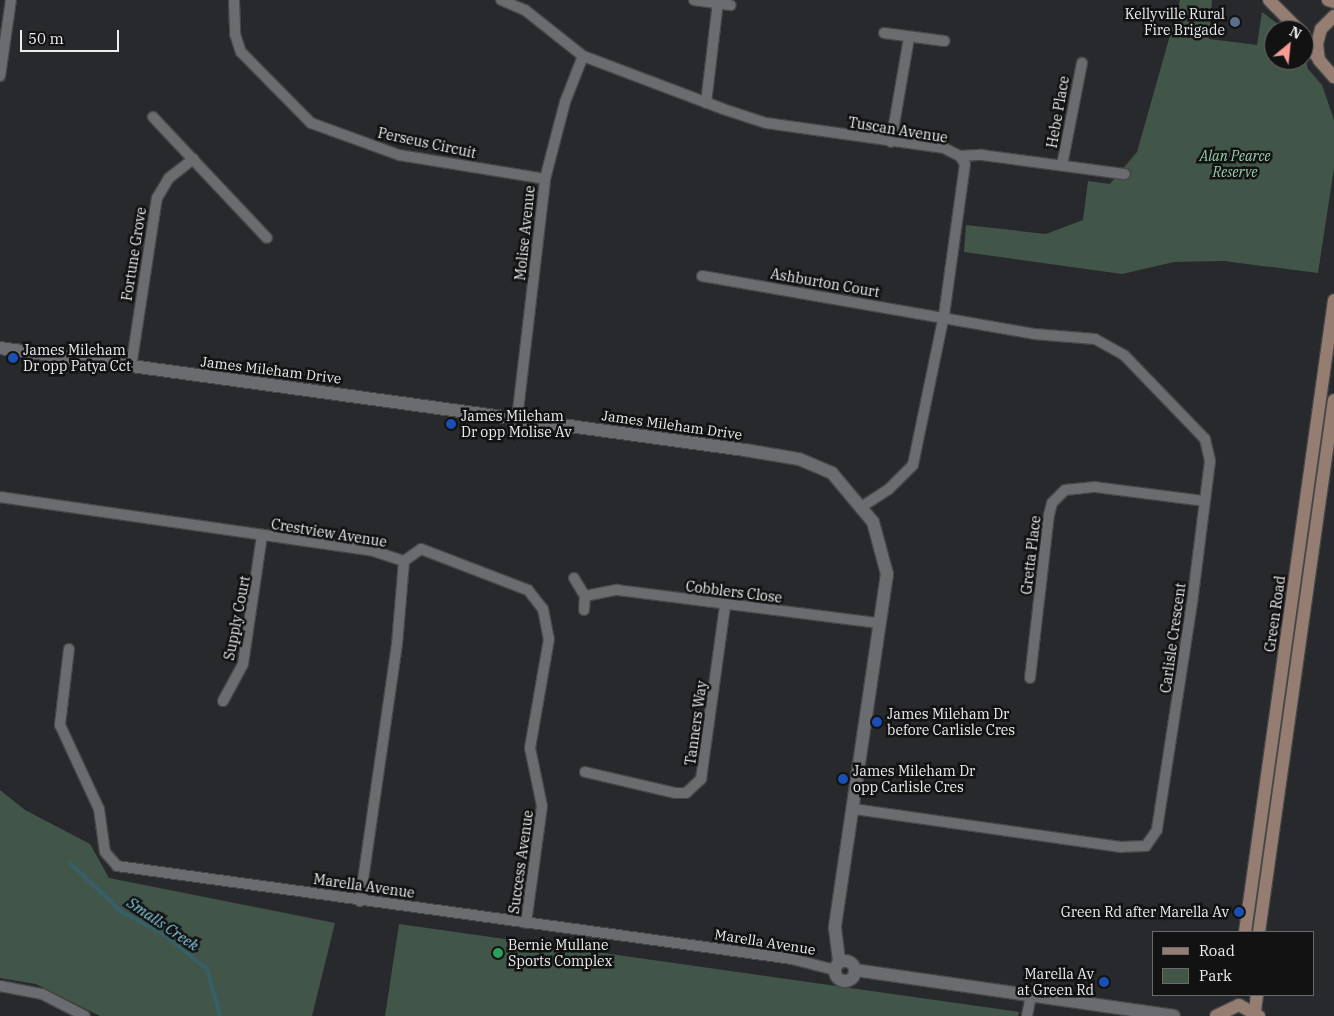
<!DOCTYPE html>
<style>
body{margin:0}
#map{position:relative;width:1334px;height:1016px;overflow:hidden;background:#28292c;font-family:"IBM Plex Serif",serif}
div>[style]{position:absolute}
.green>*{inset:0;background:#415649}
.stream>*{height:4px;margin:-2px;padding:0 2px;transform-origin:2px;border-radius:2px;background:#375f68}
.roads{filter:drop-shadow(1px 0 #464749) drop-shadow(-1px 0 #464749) drop-shadow(0 1px #464749) drop-shadow(0 -1px #464749)}
.minor>*{height:10px;margin:-5px;padding:0 5px;transform-origin:5px;border-radius:5px;background:#6a6c6f}
.tertiary>*{height:12px;margin:-6px;padding:0 6px;transform-origin:6px;border-radius:6px;background:#6a6c6f}
.tertiary>.ring{margin:-6px;padding:0;box-sizing:content-box;background:none;border:12px solid #6a6c6f;border-radius:50%}
.secondary>*{height:12px;margin:-6px;padding:0 6px;transform-origin:6px;border-radius:6px;background:#967d72}
.dots>*{width:14px;height:14px;translate:-50% -50%;box-sizing:border-box;border:2px solid #121213;border-radius:50%}
span{translate:-50% -50%;white-space:nowrap;text-align:center;line-height:1.15;-webkit-text-stroke:5px #121213;paint-order:stroke}
.poi-label{font-size:14px;color:#ecedef}
.right{translate:-100% -50%;text-align:right}
.left{translate:0 -50%;text-align:left}
.street-label{font-size:14px;color:#ecedef}
.park-label{font-size:14px;color:#98d2ae;font-style:italic}
.water-label{font-size:15px;color:#85cfe1;font-style:italic}
.legend{position:absolute;left:1152px;top:931px;width:162px;height:65px;box-sizing:border-box;background:#121213;border:1px solid #696a6b;margin:0;padding:6px 9px;list-style:none;font-size:15px;color:#ecedef}
.legend li{display:flex;align-items:center;gap:10px;height:25px}
.legend b{width:25px;border:1px solid #696a6b}
.north{position:absolute;left:1264px;top:20px;width:50px;height:50px;box-sizing:border-box;background:#121213;border:1px solid #696a6b;border-radius:50%;rotate:28deg;font-size:14px;font-weight:700;line-height:20px;text-align:center;color:#ecedef}
.north::after{content:'';display:block;margin:auto;width:18px;height:22px;background:#f59c95;clip-path:polygon(50% 0,100% 100%,50% 72%,0 100%)}
.scale{position:absolute;left:20px;top:30px;width:99px;height:22px;box-sizing:border-box;border:2px solid #ecedef;border-top:0;padding-left:6px;font-size:15px;line-height:18px;white-space:nowrap;color:#ecedef;-webkit-text-stroke:4px #121213;paint-order:stroke}
</style>
<div id="map">
<div class="green">
<div style="clip-path:polygon(1180px 0,1212px 0,1209px 39px,1257px 45px,1262px 12px,1286px 30px,1274px 30px,1274px 60px,1304px 60px,1304px 54px,1308px 69px,1322px 85px,1334px 120px,1334px 168px,1318px 273px,1224px 261px,1174px 262px,1122px 274px,964px 252px,966px 225px,1046px 234px,1083px 220px,1088px 181px,1110px 184px,1137px 152px)"></div>
<div style="clip-path:polygon(0 790px,25px 810px,90px 844px,109px 878px,335px 923px,312px 1016px,100px 1016px,36px 984px,0 978px)"></div>
<div style="clip-path:polygon(399px 924px,1019px 1012px,1018px 1016px,385px 1016px)"></div>
</div>
<div class="stream">
<div style="left:71px;top:864px;width:70px;rotate:43.3deg"></div>
<div style="left:122px;top:912px;width:45px;rotate:27.7deg"></div>
<div style="left:162px;top:933px;width:58px;rotate:38.7deg"></div>
<div style="left:207px;top:969px;width:49px;rotate:74.5deg"></div>
</div>
<div class="roads">
<div class="minor">
<div style="left:234px;top:0;width:34px;rotate:88deg"></div>
<div style="left:235px;top:34px;width:19px;rotate:72deg"></div>
<div style="left:241px;top:52px;width:100px;rotate:45.4deg"></div>
<div style="left:311px;top:123px;width:94px;rotate:20deg"></div>
<div style="left:399px;top:155px;width:148px;rotate:9.3deg"></div>
<div style="left:501px;top:0;width:26px;rotate:23deg"></div>
<div style="left:525px;top:10px;width:74px;rotate:38.4deg"></div>
<div style="left:583px;top:56px;width:150px;rotate:20.7deg"></div>
<div style="left:723px;top:109px;width:45px;rotate:18deg"></div>
<div style="left:766px;top:123px;width:180px;rotate:8deg"></div>
<div style="left:944px;top:148px;width:18px;rotate:27deg"></div>
<div style="left:960px;top:156px;width:9px;rotate:58deg"></div>
<div style="left:965px;top:164px;width:152px;rotate:97.9deg"></div>
<div style="left:944px;top:315px;width:153px;rotate:101.7deg"></div>
<div style="left:913px;top:465px;width:34px;rotate:135deg"></div>
<div style="left:889px;top:489px;width:31px;rotate:147deg"></div>
<div style="left:694px;top:0;width:37px;rotate:8deg"></div>
<div style="left:884px;top:33px;width:61px;rotate:7.6deg"></div>
<div style="left:0;top:76px;width:77px;rotate:-81.8deg"></div>
<div style="left:706px;top:103px;width:101px;rotate:-83.2deg"></div>
<div style="left:153px;top:117px;width:166px;rotate:46.7deg"></div>
<div style="left:891px;top:142px;width:106px;rotate:-80.2deg"></div>
<div style="left:960px;top:156px;width:22px;rotate:-3deg"></div>
<div style="left:982px;top:155px;width:144px;rotate:7.6deg"></div>
<div style="left:1062px;top:165px;width:104px;rotate:-78.9deg"></div>
<div style="left:702px;top:276px;width:337px;rotate:9.9deg"></div>
<div style="left:1034px;top:334px;width:61px;rotate:4.7deg"></div>
<div style="left:1095px;top:339px;width:33px;rotate:29deg"></div>
<div style="left:1124px;top:355px;width:117px;rotate:46deg"></div>
<div style="left:1205px;top:439px;width:23px;rotate:77deg"></div>
<div style="left:1210px;top:461px;width:143px;rotate:97.2deg"></div>
<div style="left:1192px;top:603px;width:230px;rotate:98.8deg"></div>
<div style="left:1157px;top:830px;width:19px;rotate:125deg"></div>
<div style="left:1146px;top:846px;width:25px;rotate:178deg"></div>
<div style="left:1121px;top:847px;width:271px;rotate:-171.9deg"></div>
<div style="left:131px;top:367px;width:171px;rotate:-81.3deg"></div>
<div style="left:157px;top:198px;width:23px;rotate:-59deg"></div>
<div style="left:169px;top:178px;width:31px;rotate:-38deg"></div>
<div style="left:517px;top:419px;width:242px;rotate:-83.3deg"></div>
<div style="left:545px;top:179px;width:80px;rotate:-75.4deg"></div>
<div style="left:565px;top:102px;width:49px;rotate:-68.6deg"></div>
<div style="left:0;top:497px;width:377px;rotate:8.2deg"></div>
<div style="left:373px;top:551px;width:33px;rotate:18deg"></div>
<div style="left:404px;top:561px;width:83px;rotate:94.8deg"></div>
<div style="left:397px;top:644px;width:260px;rotate:98.2deg"></div>
<div style="left:404px;top:561px;width:21px;rotate:-35deg"></div>
<div style="left:421px;top:549px;width:115px;rotate:21deg"></div>
<div style="left:528px;top:590px;width:24px;rotate:52deg"></div>
<div style="left:543px;top:609px;width:31px;rotate:79deg"></div>
<div style="left:549px;top:639px;width:111px;rotate:99.9deg"></div>
<div style="left:530px;top:748px;width:59px;rotate:78.3deg"></div>
<div style="left:542px;top:806px;width:118px;rotate:97.8deg"></div>
<div style="left:574px;top:578px;width:21px;rotate:59deg"></div>
<div style="left:585px;top:596px;width:14px;rotate:94deg"></div>
<div style="left:585px;top:596px;width:33px;rotate:-11deg"></div>
<div style="left:617px;top:590px;width:265px;rotate:7.2deg"></div>
<div style="left:69px;top:649px;width:77px;rotate:96.8deg"></div>
<div style="left:60px;top:725px;width:93px;rotate:65.1deg"></div>
<div style="left:99px;top:809px;width:43px;rotate:82.1deg"></div>
<div style="left:105px;top:852px;width:18px;rotate:49deg"></div>
<div style="left:117px;top:866px;width:681px;rotate:7.84deg"></div>
<div style="left:792px;top:959px;width:44px;rotate:14.3deg"></div>
<div style="left:1030px;top:678px;width:164px;rotate:-83.4deg"></div>
<div style="left:1049px;top:515px;width:12px;rotate:-76deg"></div>
<div style="left:1052px;top:503px;width:18px;rotate:-45deg"></div>
<div style="left:1065px;top:490px;width:30px;rotate:-6deg"></div>
<div style="left:1095px;top:487px;width:110px;rotate:7.3deg"></div>
<div style="left:223px;top:701px;width:42px;rotate:-61.6deg"></div>
<div style="left:243px;top:664px;width:129px;rotate:-81.6deg"></div>
<div style="left:585px;top:772px;width:92px;rotate:13.1deg"></div>
<div style="left:675px;top:793px;width:11px"></div>
<div style="left:686px;top:793px;width:21px;rotate:-43deg"></div>
<div style="left:701px;top:779px;width:175px;rotate:-82.1deg"></div>
<div style="left:0;top:986px;width:43px;rotate:10.8deg"></div>
<div style="left:42px;top:994px;width:48px;rotate:27.1deg"></div>
<div style="left:1027px;top:1016px;width:21px;rotate:-79deg"></div>
</div>
<div class="tertiary">
<div style="left:0;top:348px;width:752px;rotate:7.8deg"></div>
<div style="left:745px;top:450px;width:55px;rotate:9.5deg"></div>
<div style="left:799px;top:459px;width:36px;rotate:23deg"></div>
<div style="left:832px;top:473px;width:64px;rotate:50.1deg"></div>
<div style="left:873px;top:522px;width:54px;rotate:74.9deg"></div>
<div style="left:887px;top:574px;width:358px;rotate:98.4deg"></div>
<div style="left:835px;top:928px;width:34px;rotate:83deg"></div>
<div class="ring" style="left:835px;top:961px;width:8px;height:8px"></div>
<div style="left:855px;top:970px;width:322px;rotate:8.2deg"></div>
</div>
<div class="secondary">
<div style="left:1269px;top:0;width:42px;rotate:45deg"></div>
<div style="left:1328px;top:0;width:6px;rotate:18deg"></div>
<div style="left:1334px;top:16px;width:18px;rotate:135deg"></div>
<div style="left:1321px;top:29px;width:16px;rotate:105deg"></div>
<div style="left:1317px;top:44px;width:16px;rotate:83deg"></div>
<div style="left:1319px;top:60px;width:23px;rotate:49deg"></div>
<div style="left:1304px;top:38px;width:24px;rotate:55deg"></div>
<div style="left:1245px;top:932px;width:638px;rotate:-81.98deg"></div>
<div style="left:1259px;top:932px;width:537px;rotate:-81.98deg"></div>
<div style="left:1255px;top:1011px;width:16px;rotate:-83deg"></div>
<div style="left:1216px;top:1016px;width:25px;rotate:-26deg"></div>
<div style="left:1239px;top:1005px;width:23px;rotate:29deg"></div>
</div>
</div>
<div class="dots">
<div style="left:1235px;top:22px;background:#5c6f8a"></div>
<div style="left:13px;top:358px;background:#1a4fb4"></div>
<div style="left:451px;top:424px;background:#1a4fb4"></div>
<div style="left:877px;top:722px;background:#1a4fb4"></div>
<div style="left:843px;top:779px;background:#1a4fb4"></div>
<div style="left:1239px;top:912px;background:#1a4fb4"></div>
<div style="left:498px;top:953px;background:#2e9e5b"></div>
<div style="left:1104px;top:982px;background:#1a4fb4"></div>
</div>
<div class="poi-label">
<span class="right" style="left:1225px;top:22px">Kellyville Rural<br>Fire Brigade</span>
<span class="left" style="left:23px;top:358px">James Mileham<br>Dr opp Patya Cct</span>
<span class="left" style="left:461px;top:424px">James Mileham<br>Dr opp Molise Av</span>
<span class="left" style="left:887px;top:722px">James Mileham Dr<br>before Carlisle Cres</span>
<span class="left" style="left:853px;top:779px">James Mileham Dr<br>opp Carlisle Cres</span>
<span class="right" style="left:1229px;top:912px">Green Rd after Marella Av</span>
<span class="left" style="left:508px;top:953px">Bernie Mullane<br>Sports Complex</span>
<span class="right" style="left:1094px;top:982px">Marella Av<br>at Green Rd</span>
</div>
<div class="street-label">
<span style="left:1058px;top:112px;rotate:-80deg">Hebe Place</span>
<span style="left:898px;top:130px;rotate:9deg">Tuscan Avenue</span>
<span style="left:427px;top:143px;rotate:12deg">Perseus Circuit</span>
<span style="left:525px;top:233px;rotate:-84deg">Molise Avenue</span>
<span style="left:134px;top:254px;rotate:-81deg">Fortune Grove</span>
<span style="left:825px;top:283px;rotate:10deg">Ashburton Court</span>
<span style="left:271px;top:370px;rotate:7deg">James Mileham Drive</span>
<span style="left:672px;top:425px;rotate:8deg">James Mileham Drive</span>
<span style="left:329px;top:533px;rotate:9deg">Crestview Avenue</span>
<span style="left:1031px;top:555px;rotate:-83deg">Gretta Place</span>
<span style="left:734px;top:592px;rotate:7deg">Cobblers Close</span>
<span style="left:1275px;top:614px;rotate:-82deg">Green Road</span>
<span style="left:237px;top:618px;rotate:-79deg">Supply Court</span>
<span style="left:1173px;top:638px;rotate:-82deg">Carlisle Crescent</span>
<span style="left:696px;top:723px;rotate:-82deg">Tanners Way</span>
<span style="left:521px;top:862px;rotate:-82deg">Success Avenue</span>
<span style="left:364px;top:886px;rotate:8deg">Marella Avenue</span>
<span style="left:765px;top:942px;rotate:9deg">Marella Avenue</span>
</div>
<div class="park-label">
<span style="left:1235px;top:164px">Alan Pearce<br>Reserve</span>
</div>
<div class="water-label">
<span style="left:163px;top:924px;rotate:34deg">Smalls Creek</span>
</div>
<ul class="legend">
<li><b style="height:6px;background:#967d72"></b>Road</li>
<li><b style="height:14px;background:#415649"></b>Park</li>
</ul>
<div class="north">N</div>
<div class="scale">50 m</div>
</div>
